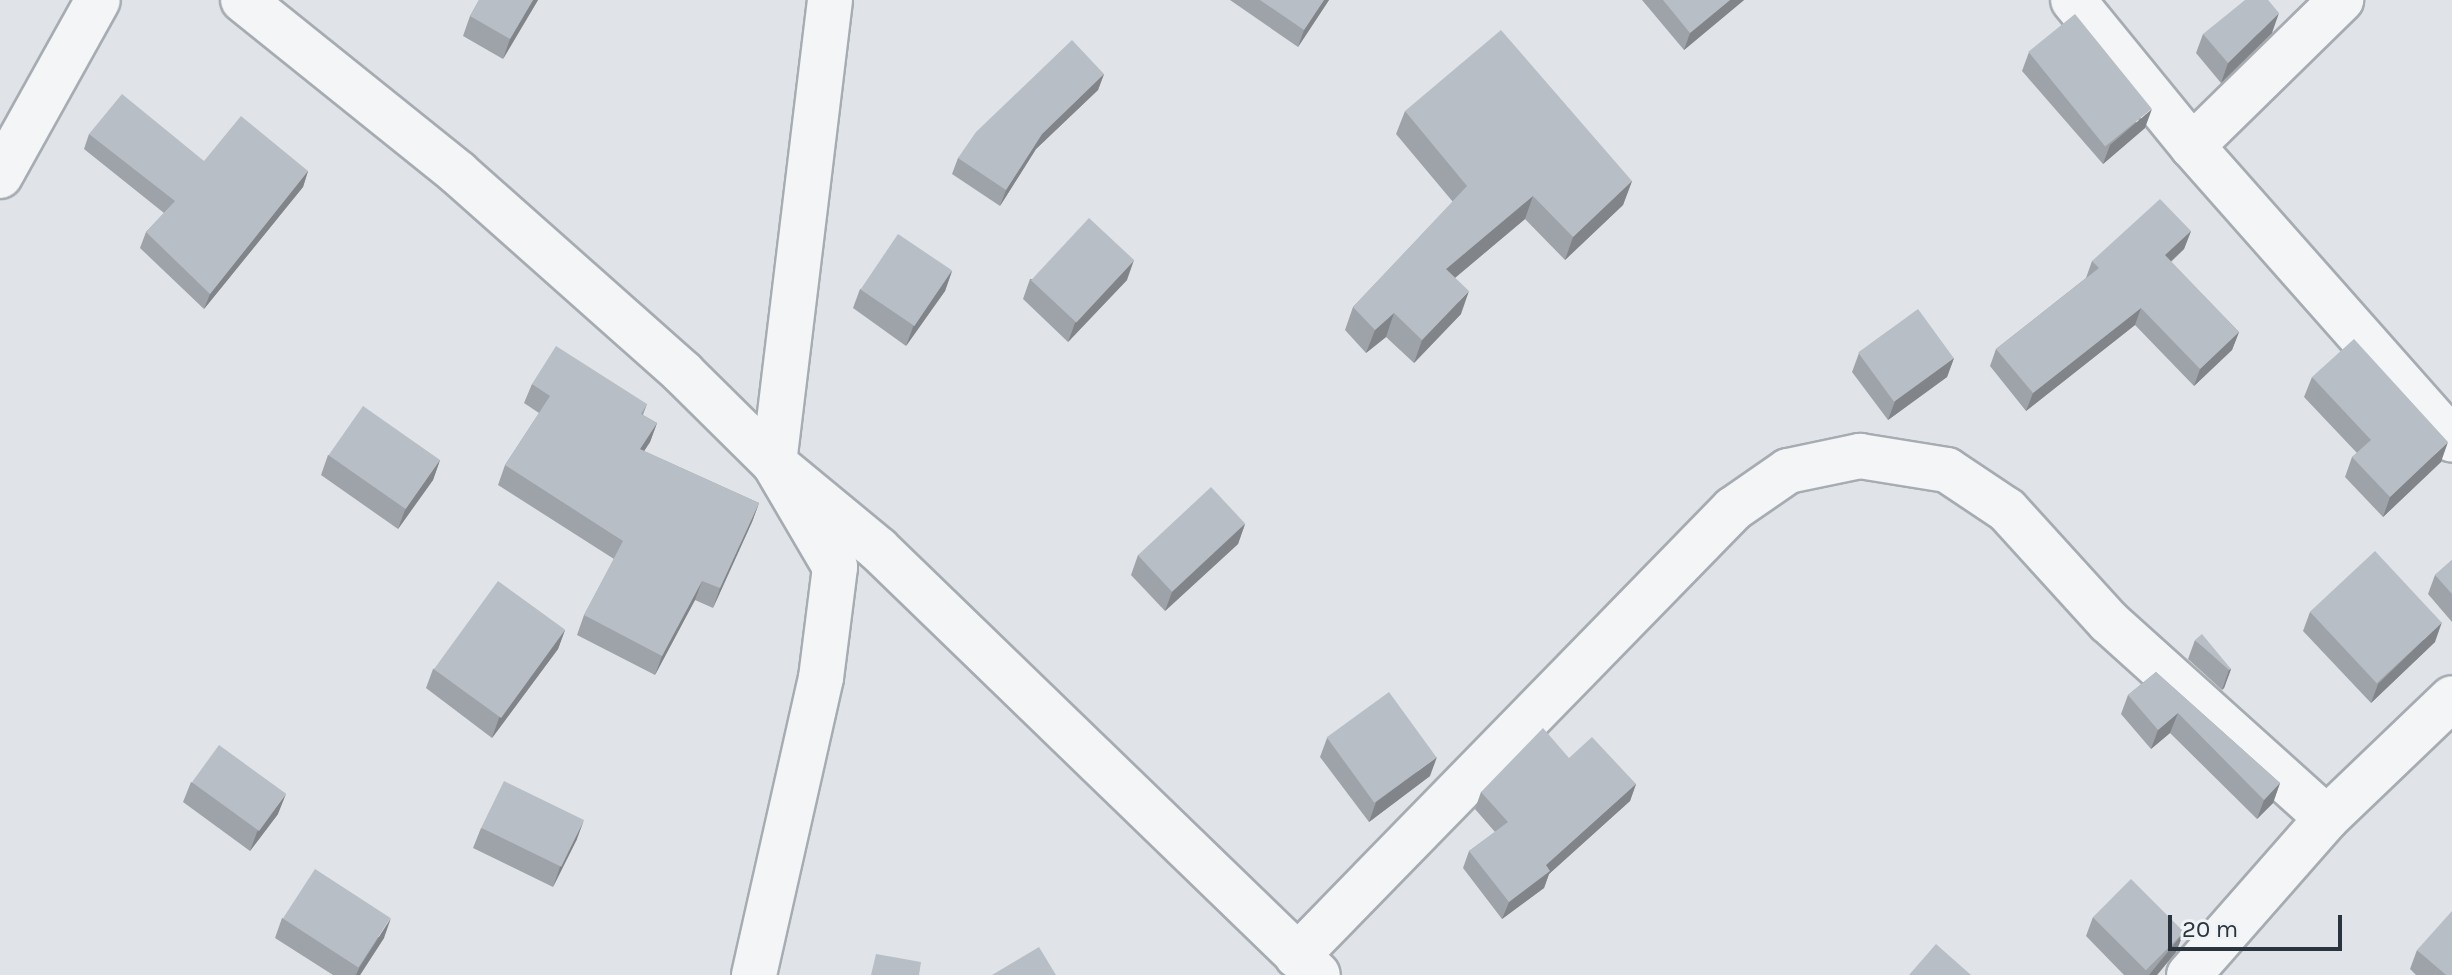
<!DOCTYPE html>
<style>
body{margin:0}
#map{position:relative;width:2452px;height:975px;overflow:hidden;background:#e0e4e8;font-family:Karla,sans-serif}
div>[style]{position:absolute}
.roads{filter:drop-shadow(2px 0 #a6acb2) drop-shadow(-2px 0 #a6acb2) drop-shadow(0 2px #a6acb2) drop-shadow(0 -2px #a6acb2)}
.minor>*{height:44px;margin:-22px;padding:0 22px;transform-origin:22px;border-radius:22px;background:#f3f5f7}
.wall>*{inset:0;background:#9ea3a9}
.shaded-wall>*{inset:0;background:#81858a}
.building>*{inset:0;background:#b8bec5;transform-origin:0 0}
span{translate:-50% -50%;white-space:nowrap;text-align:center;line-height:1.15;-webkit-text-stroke:6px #f0f3f6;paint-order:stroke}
.scale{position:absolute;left:2168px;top:915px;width:174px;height:36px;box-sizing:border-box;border:4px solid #2a343f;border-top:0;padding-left:10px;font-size:24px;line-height:28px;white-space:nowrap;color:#2a343f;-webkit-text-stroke:6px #f0f3f6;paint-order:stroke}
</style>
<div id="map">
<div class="roads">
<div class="minor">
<div style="left:243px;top:0;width:276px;rotate:38.8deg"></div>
<div style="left:458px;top:173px;width:301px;rotate:41.6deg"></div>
<div style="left:683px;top:373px;width:128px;rotate:44.7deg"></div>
<div style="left:774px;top:463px;width:135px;rotate:39.6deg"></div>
<div style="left:878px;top:549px;width:612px;rotate:44.07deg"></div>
<div style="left:2073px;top:0;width:188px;rotate:50.8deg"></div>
<div style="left:2192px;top:146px;width:392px;rotate:48.5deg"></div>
<div style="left:2192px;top:146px;width:209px;rotate:-44.4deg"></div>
<div style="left:0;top:176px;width:201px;rotate:-60.9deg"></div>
<div style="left:1297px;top:956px;width:624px;rotate:-45.71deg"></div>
<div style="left:1733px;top:509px;width:67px;rotate:-34.6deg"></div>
<div style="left:1788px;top:471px;width:74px;rotate:-11.8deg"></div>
<div style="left:1860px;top:456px;width:88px;rotate:9.1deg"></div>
<div style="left:1947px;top:470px;width:72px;rotate:33.7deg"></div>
<div style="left:2007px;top:510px;width:151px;rotate:47.7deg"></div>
<div style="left:2109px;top:622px;width:293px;rotate:42deg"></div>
<div style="left:754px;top:975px;width:304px;rotate:-77.3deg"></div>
<div style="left:821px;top:678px;width:112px;rotate:-82.8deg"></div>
<div style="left:835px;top:567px;width:121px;rotate:-120.4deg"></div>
<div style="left:774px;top:463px;width:466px;rotate:-83.1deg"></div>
<div style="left:2189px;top:975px;width:209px;rotate:-48.7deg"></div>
<div style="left:2327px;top:818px;width:173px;rotate:-43.8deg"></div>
</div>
</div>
<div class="wall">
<div style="clip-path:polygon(479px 0,538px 0,503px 59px,463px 36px,470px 16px)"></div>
<div style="clip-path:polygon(1230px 0,1329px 0,1298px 47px)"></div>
<div style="clip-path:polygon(1642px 0,1744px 0,1684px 50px)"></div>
<div style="clip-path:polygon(2272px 33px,2221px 83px,2196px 53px,2203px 34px)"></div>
<div style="clip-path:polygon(2029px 52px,2145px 128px,2103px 164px,2022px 71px)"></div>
<div style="clip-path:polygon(1104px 74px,1098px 90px,1036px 149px,1000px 206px,952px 174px,958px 158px)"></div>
<div style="clip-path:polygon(1405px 111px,1632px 181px,1623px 205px,1565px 260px,1525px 219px,1455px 278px,1461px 314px,1414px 363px,1386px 337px,1366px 353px,1345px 330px,1353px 307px,1453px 202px,1396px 134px)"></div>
<div style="clip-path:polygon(89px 134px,204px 161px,308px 171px,303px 187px,204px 309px,140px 248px,146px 232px,164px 213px,84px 149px)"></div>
<div style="clip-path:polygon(2191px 231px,2184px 249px,2171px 262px,2239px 332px,2232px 350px,2194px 386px,2135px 325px,2026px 411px,1990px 366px,1996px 349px,2086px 278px,2092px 261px)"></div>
<div style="clip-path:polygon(952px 271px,945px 291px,906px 346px,853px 308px,860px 289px)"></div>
<div style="clip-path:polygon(1030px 279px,1127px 280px,1068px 342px,1023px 299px)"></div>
<div style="clip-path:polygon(1859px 353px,1954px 358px,1947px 377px,1888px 420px,1852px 372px)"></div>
<div style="clip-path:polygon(2312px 377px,2441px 462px,2383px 517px,2345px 477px,2352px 457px,2357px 453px,2304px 397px)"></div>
<div style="clip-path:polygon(532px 384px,647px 404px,643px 415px,657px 423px,650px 442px,644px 451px,759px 503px,752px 522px,713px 608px,695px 600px,655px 675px,577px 635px,584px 615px,614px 559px,498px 485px,505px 465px,539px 413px,524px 403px)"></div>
<div style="clip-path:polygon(328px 455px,440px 460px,433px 480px,398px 529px,321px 475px)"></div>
<div style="clip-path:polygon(1245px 524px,1238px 544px,1165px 611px,1131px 575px,1138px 555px)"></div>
<div style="clip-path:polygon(2452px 560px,2452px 622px,2428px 594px,2435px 575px)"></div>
<div style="clip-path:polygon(2310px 612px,2435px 642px,2371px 703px,2303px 631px)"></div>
<div style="clip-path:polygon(565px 630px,558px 649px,492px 738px,426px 688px,433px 669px)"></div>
<div style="clip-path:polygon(2195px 640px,2231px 669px,2224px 688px,2222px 690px,2188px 659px)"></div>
<div style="clip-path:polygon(2156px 672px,2280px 783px,2273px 803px,2257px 819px,2170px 733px,2151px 749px,2121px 714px,2128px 695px)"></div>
<div style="clip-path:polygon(1327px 738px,1430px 776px,1369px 822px,1320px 757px)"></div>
<div style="clip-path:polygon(1569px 758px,1636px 784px,1630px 801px,1549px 874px,1544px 888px,1502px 919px,1463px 868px,1469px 851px,1495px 832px,1475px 809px,1481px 792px)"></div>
<div style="clip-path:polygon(191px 782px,278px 814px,250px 851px,183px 802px)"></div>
<div style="clip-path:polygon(481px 828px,577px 839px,553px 887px,473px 848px)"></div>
<div style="clip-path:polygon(2093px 917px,2184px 932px,2176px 952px,2157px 975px,2124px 975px,2086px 936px)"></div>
<div style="clip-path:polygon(282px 918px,384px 938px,360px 975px,333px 975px,275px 938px)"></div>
<div style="clip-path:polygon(2417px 950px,2452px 975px,2416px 975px,2410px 969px)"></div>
</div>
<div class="shaded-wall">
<div style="clip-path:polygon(533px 0,538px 0,503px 59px,510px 39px)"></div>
<div style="clip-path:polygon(1324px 0,1329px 0,1298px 47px,1304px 30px)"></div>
<div style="clip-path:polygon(1730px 0,1744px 0,1684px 50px,1690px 33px)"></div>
<div style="clip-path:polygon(2279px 13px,2272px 33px,2221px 83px,2228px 63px)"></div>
<div style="clip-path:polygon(1104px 74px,1098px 90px,1036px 149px,1000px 206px,1006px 190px,1042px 134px)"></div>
<div style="clip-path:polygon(2152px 109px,2145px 128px,2103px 164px,2110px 145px)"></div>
<div style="clip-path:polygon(308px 171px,303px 187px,204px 309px,210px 294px)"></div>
<div style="clip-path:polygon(1632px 181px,1623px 205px,1565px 260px,1573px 237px)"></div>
<div style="clip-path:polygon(1533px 196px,1525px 219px,1438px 292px,1446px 269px)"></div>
<div style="clip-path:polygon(2191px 231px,2184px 249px,2158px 273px,2165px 255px)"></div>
<div style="clip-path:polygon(1134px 260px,1127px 280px,1068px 342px,1075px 323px)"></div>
<div style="clip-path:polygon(952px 271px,945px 291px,906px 346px,913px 327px)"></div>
<div style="clip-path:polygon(1469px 291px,1461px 314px,1414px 363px,1422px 340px)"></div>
<div style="clip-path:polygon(2141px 308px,2135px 325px,2026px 411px,2033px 393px)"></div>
<div style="clip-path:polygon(1394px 313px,1386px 337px,1366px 353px,1375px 330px)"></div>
<div style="clip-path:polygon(2239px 332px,2232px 350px,2194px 386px,2200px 369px)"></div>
<div style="clip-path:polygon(1954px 358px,1947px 377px,1888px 420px,1895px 401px)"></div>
<div style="clip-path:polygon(657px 423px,650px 442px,633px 468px,640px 449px)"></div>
<div style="clip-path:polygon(2448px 442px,2441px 462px,2383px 517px,2390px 497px)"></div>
<div style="clip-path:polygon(440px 460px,433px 480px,398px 529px,405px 510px)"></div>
<div style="clip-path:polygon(759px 503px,752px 522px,713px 608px,720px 588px)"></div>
<div style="clip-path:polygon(1245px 524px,1238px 544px,1165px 611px,1172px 592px)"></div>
<div style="clip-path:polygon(702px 581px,695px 600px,655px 675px,662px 656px)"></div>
<div style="clip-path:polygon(2442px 622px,2435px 642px,2371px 703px,2378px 684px)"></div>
<div style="clip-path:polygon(565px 630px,558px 649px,492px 738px,499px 718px)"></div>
<div style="clip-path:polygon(2231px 669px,2224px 688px,2222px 690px,2229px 670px)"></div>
<div style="clip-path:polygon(2178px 713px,2170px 733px,2151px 749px,2158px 730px)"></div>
<div style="clip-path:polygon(1437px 757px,1430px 776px,1369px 822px,1376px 802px)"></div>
<div style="clip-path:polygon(2280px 783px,2273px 803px,2257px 819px,2264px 800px)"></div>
<div style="clip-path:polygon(1636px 784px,1630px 801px,1549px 874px,1544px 888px,1502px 919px,1509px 902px,1546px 865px)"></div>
<div style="clip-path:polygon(286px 794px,278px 814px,250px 851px,257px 832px)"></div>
<div style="clip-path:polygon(584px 820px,577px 839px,553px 887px,560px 867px)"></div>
<div style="clip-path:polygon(391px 918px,384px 938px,360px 975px,356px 975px,359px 968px)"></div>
<div style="clip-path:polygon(2184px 932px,2176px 952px,2157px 975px,2149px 975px)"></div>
</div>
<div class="building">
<div style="clip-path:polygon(479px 0,533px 0,510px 39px,470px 16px)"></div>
<div style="clip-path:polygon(1260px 0,1324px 0,1304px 30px)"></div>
<div style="clip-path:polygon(1663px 0,1730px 0,1690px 33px)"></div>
<div style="clip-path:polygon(2245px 0,2268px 0,2279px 13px,2228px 63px,2203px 34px)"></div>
<div style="left:2075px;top:14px;width:122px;height:60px;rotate:51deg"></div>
<div style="clip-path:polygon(1501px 30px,1632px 181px,1573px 237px,1533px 196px,1446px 269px,1469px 291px,1422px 340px,1394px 313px,1375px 330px,1353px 307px,1467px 186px,1405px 111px)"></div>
<div style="clip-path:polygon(1072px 40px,1104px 74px,1042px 134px,1006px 190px,958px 158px,976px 132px)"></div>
<div style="clip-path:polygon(122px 94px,204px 161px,241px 116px,308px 171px,210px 294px,146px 232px,175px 201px,89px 134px)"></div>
<div style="clip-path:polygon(2160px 199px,2191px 231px,2165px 255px,2239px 332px,2200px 369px,2141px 308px,2033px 393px,1996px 349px,2099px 268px,2092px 261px)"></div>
<div style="left:1089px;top:218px;width:62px;height:85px;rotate:43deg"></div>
<div style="left:898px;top:234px;width:65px;height:67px;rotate:34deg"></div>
<div style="left:1918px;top:309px;width:61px;height:74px;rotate:54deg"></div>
<div style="clip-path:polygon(2354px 339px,2448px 442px,2390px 497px,2352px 457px,2371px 440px,2312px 377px)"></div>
<div style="clip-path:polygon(556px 346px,647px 404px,641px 414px,657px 423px,640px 449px,759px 503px,720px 588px,702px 581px,662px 656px,584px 615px,623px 541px,505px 465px,550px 396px,532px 384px)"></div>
<div style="left:363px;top:406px;width:94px;height:60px;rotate:35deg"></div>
<div style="left:1211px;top:487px;width:50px;height:100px;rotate:47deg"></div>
<div style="left:2375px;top:551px;width:98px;height:89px;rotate:47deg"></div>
<div style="clip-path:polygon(2452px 560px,2452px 594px,2435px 575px)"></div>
<div style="left:498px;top:581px;width:83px;height:109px;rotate:36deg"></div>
<div style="clip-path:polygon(2202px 634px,2231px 669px,2229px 670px,2195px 640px)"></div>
<div style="clip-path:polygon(2156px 672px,2280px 783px,2264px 800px,2178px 713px,2158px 730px,2128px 695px)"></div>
<div style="left:1389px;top:692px;width:81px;height:77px;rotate:54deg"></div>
<div style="clip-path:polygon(1543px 728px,1569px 758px,1592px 737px,1636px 784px,1546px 865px,1550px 871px,1509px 902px,1469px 851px,1508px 822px,1481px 792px)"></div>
<div style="left:219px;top:745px;width:83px;height:46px;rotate:36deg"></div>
<div style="left:504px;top:781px;width:89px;height:52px;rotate:26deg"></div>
<div style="left:315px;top:869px;width:90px;height:59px;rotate:33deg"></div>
<div style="left:2131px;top:879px;width:75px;height:54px;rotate:45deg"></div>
<div style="clip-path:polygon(2452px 911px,2452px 975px,2446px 975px,2417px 950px)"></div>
<div style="clip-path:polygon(1936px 944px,1971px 975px,1909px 975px)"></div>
<div style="clip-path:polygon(1039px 947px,1056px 975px,992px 975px)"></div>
<div style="clip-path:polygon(876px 954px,921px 962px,919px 975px,871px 975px)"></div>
</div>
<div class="scale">20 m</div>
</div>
